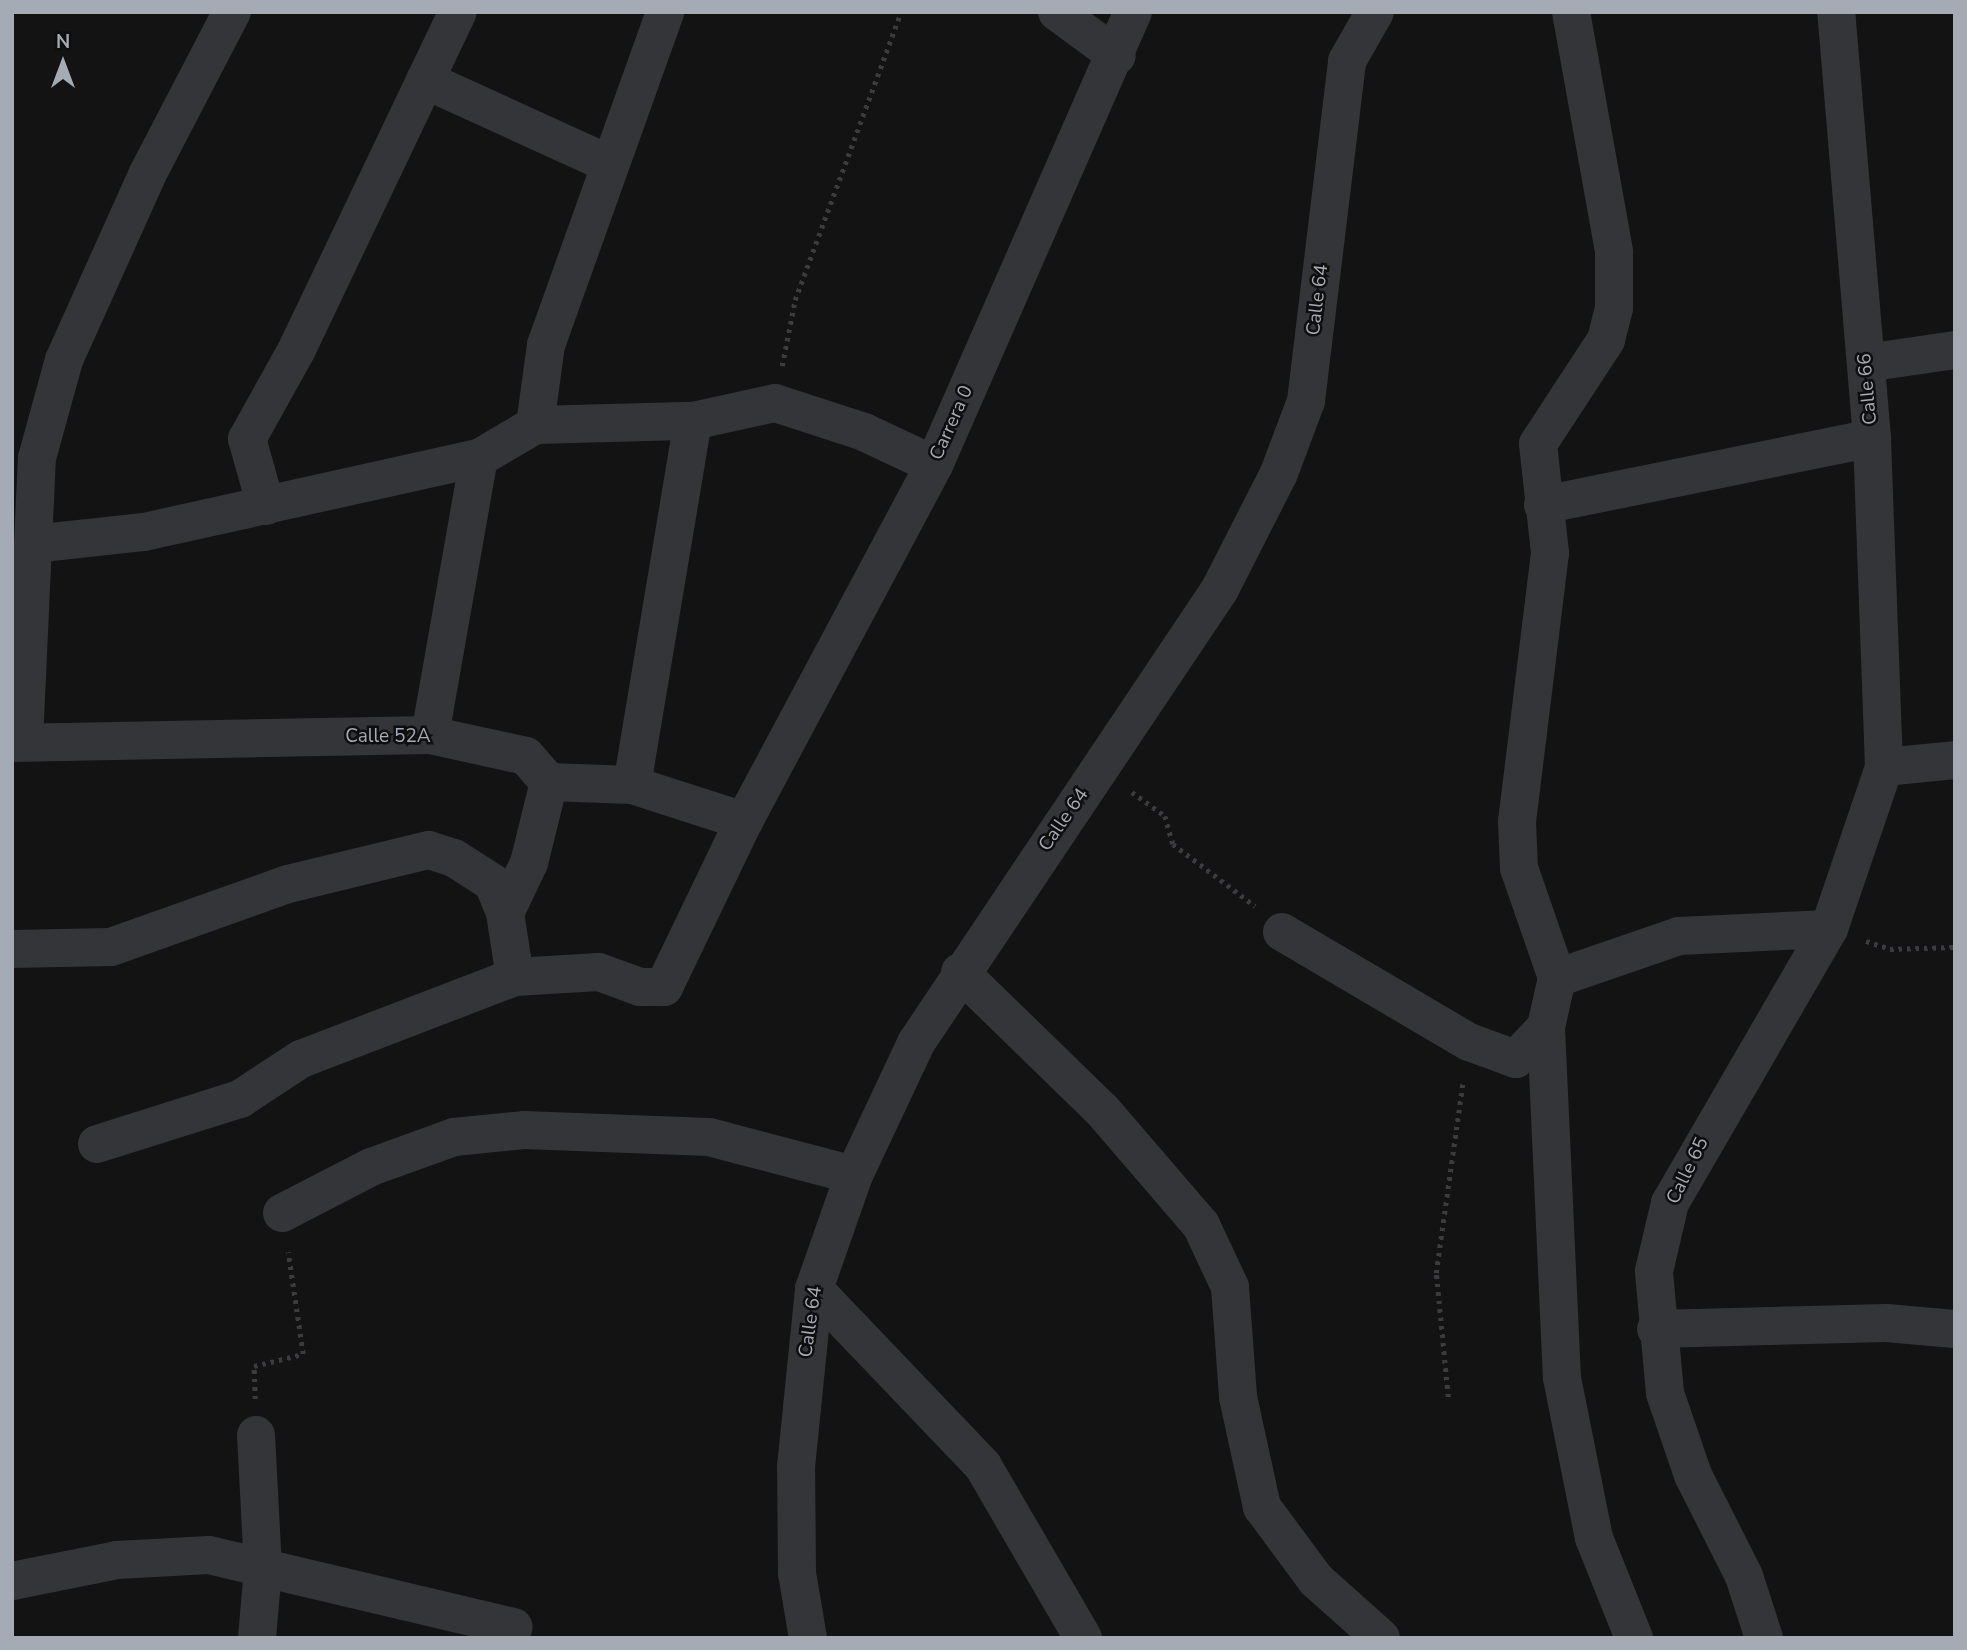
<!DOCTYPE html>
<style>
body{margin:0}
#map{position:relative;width:1967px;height:1650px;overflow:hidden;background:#131314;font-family:"Nunito Sans",sans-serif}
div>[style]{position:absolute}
.path>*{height:4.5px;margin-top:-2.25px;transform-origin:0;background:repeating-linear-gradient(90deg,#3a3c40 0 3.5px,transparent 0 8.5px)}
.minor>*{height:38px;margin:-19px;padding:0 19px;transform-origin:19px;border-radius:19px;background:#343539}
span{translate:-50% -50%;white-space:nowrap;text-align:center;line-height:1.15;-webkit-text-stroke:5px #0e0e0f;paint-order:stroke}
.street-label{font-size:19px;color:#a5abb4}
.frame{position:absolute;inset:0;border:14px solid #a5abb4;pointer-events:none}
.north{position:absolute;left:28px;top:28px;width:70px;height:70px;-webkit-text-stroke:5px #0e0e0f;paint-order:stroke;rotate:0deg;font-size:19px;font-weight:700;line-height:28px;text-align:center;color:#a5abb4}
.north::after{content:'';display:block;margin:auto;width:24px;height:32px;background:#a5abb4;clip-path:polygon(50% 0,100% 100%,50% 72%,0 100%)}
</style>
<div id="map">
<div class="path">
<div style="left:782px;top:366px;width:67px;rotate:-78.9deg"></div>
<div style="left:795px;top:300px;width:307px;rotate:-69.8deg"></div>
<div style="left:1132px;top:792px;width:41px;rotate:36deg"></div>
<div style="left:1165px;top:816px;width:29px;rotate:74deg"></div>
<div style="left:1173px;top:844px;width:103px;rotate:37.1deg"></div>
<div style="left:1866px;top:941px;width:25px;rotate:18deg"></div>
<div style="left:1890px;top:949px;width:65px;rotate:-1.8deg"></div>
<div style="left:1448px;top:1397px;width:125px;rotate:-95.5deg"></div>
<div style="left:1436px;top:1273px;width:194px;rotate:-82deg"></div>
<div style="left:255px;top:1399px;width:33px;rotate:-92deg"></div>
<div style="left:254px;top:1366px;width:50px;rotate:-13.8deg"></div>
<div style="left:303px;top:1354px;width:103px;rotate:-98.4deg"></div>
</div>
<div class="minor">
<div style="left:1057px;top:12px;width:74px;rotate:36.3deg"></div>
<div style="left:1571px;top:12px;width:244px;rotate:79.8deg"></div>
<div style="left:1614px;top:252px;width:56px;rotate:90deg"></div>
<div style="left:1614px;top:308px;width:33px;rotate:104deg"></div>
<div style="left:1606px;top:340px;width:124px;rotate:123.2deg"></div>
<div style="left:1538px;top:444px;width:110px;rotate:83.7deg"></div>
<div style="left:1550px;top:553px;width:270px;rotate:97deg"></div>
<div style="left:1517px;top:821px;width:47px;rotate:87.6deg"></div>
<div style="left:1519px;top:868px;width:116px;rotate:70.9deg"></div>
<div style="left:1557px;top:978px;width:50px;rotate:102.7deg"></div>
<div style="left:1546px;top:1027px;width:351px;rotate:87.4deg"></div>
<div style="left:1562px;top:1378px;width:163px;rotate:78.7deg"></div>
<div style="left:1594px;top:1538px;width:108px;rotate:68.2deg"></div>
<div style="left:425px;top:80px;width:200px;rotate:24.5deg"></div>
<div style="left:1866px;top:363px;width:90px;rotate:-8.3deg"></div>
<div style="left:535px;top:425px;width:81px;rotate:-82.2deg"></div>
<div style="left:546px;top:345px;width:354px;rotate:-70.3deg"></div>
<div style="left:1543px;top:505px;width:336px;rotate:-11.5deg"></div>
<div style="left:266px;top:506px;width:70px;rotate:-105.8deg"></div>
<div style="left:247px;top:439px;width:103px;rotate:-60.9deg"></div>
<div style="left:297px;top:349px;width:373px;rotate:-64.5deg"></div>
<div style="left:33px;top:544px;width:112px;rotate:-6.2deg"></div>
<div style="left:144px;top:532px;width:343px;rotate:-12.5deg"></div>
<div style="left:479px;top:458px;width:65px;rotate:-30.5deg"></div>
<div style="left:535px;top:425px;width:158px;rotate:-1.5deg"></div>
<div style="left:693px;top:421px;width:84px;rotate:-12.4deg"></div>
<div style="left:775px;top:403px;width:94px;rotate:18deg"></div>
<div style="left:864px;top:432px;width:77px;rotate:25.2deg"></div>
<div style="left:430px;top:735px;width:281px;rotate:-80deg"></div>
<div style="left:24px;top:742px;width:284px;rotate:-87.4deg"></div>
<div style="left:37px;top:458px;width:102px;rotate:-74.6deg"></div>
<div style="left:64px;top:360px;width:203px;rotate:-65.8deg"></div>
<div style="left:147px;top:175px;width:184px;rotate:-62.5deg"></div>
<div style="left:12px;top:743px;width:418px;rotate:-1.1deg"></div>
<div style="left:430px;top:735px;width:98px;rotate:12.3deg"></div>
<div style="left:526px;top:756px;width:35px;rotate:49deg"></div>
<div style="left:549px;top:782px;width:83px;rotate:2.1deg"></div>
<div style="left:632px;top:785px;width:118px;rotate:17.8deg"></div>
<div style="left:1884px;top:767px;width:71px;rotate:-5.6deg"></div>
<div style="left:632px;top:785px;width:369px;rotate:-80.5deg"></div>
<div style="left:1282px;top:932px;width:217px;rotate:30.5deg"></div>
<div style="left:1469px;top:1042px;width:50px;rotate:19.9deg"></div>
<div style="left:1516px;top:1059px;width:44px;rotate:-46.8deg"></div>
<div style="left:12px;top:949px;width:99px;rotate:-1.2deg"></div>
<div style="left:111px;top:947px;width:188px;rotate:-19.6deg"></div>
<div style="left:288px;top:884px;width:145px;rotate:-13.6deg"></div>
<div style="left:429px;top:850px;width:26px;rotate:18deg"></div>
<div style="left:454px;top:858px;width:46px;rotate:32.7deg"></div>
<div style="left:493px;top:883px;width:32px;rotate:68deg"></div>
<div style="left:960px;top:972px;width:198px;rotate:44.2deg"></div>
<div style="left:1102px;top:1110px;width:152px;rotate:49.3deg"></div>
<div style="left:1201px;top:1225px;width:68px;rotate:64.9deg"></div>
<div style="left:1230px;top:1287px;width:110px;rotate:85.8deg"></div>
<div style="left:1238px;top:1397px;width:113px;rotate:77.7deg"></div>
<div style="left:1262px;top:1507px;width:91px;rotate:53.5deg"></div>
<div style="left:1316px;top:1580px;width:87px;rotate:41.7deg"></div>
<div style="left:515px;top:977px;width:65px;rotate:-98.9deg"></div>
<div style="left:505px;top:913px;width:55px;rotate:-64.4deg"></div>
<div style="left:529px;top:863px;width:83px;rotate:-76.1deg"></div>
<div style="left:1557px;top:978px;width:129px;rotate:-19deg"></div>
<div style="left:1679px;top:936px;width:150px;rotate:-2.7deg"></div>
<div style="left:97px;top:1144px;width:150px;rotate:-17.5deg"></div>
<div style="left:240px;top:1099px;width:73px;rotate:-33.3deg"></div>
<div style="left:301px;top:1059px;width:229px;rotate:-21deg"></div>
<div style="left:515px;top:977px;width:84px;rotate:-3.4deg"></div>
<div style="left:599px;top:972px;width:44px;rotate:20.1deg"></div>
<div style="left:640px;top:987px;width:24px"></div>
<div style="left:664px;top:987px;width:184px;rotate:-64.3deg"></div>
<div style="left:744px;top:821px;width:404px;rotate:-61.9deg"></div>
<div style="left:934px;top:465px;width:495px;rotate:-66.3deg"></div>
<div style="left:282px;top:1213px;width:100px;rotate:-27.3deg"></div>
<div style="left:371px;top:1167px;width:88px;rotate:-19.9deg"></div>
<div style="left:454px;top:1137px;width:70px;rotate:-5.7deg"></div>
<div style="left:524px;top:1130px;width:185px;rotate:2.2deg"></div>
<div style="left:709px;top:1137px;width:150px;rotate:14.7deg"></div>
<div style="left:814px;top:1289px;width:245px;rotate:46.3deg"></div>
<div style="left:983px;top:1466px;width:199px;rotate:59.8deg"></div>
<div style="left:1656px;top:1329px;width:230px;rotate:-1.5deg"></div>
<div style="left:1886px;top:1323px;width:69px;rotate:5deg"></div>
<div style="left:256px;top:1435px;width:134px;rotate:87deg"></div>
<div style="left:263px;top:1569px;width:69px;rotate:95deg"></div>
<div style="left:12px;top:1581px;width:107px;rotate:-11.3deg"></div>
<div style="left:117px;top:1560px;width:92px;rotate:-3.1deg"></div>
<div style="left:209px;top:1555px;width:313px;rotate:13.3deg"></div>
<div style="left:808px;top:1638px;width:66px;rotate:-99.6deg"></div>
<div style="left:797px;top:1573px;width:106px;rotate:-90.5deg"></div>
<div style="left:796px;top:1467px;width:179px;rotate:-84.2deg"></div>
<div style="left:814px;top:1289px;width:121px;rotate:-70.7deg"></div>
<div style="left:854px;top:1175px;width:146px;rotate:-64.8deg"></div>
<div style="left:916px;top:1043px;width:546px;rotate:-56.19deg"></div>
<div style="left:1220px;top:589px;width:130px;rotate:-63deg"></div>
<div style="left:1279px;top:473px;width:77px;rotate:-69.4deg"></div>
<div style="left:1306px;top:401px;width:342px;rotate:-83.1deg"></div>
<div style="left:1347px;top:61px;width:56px;rotate:-60.3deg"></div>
<div style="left:1764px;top:1638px;width:65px;rotate:-107.9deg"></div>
<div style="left:1744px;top:1576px;width:113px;rotate:-116.8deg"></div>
<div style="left:1693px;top:1475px;width:87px;rotate:-108.9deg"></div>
<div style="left:1665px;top:1393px;width:122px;rotate:-95.2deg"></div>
<div style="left:1654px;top:1271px;width:70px;rotate:-76.8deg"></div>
<div style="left:1670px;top:1203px;width:317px;rotate:-59.9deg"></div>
<div style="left:1829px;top:929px;width:171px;rotate:-71.2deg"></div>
<div style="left:1884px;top:767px;width:329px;rotate:-92.1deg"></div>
<div style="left:1872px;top:438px;width:428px;rotate:-94.8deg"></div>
</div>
<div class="street-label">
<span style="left:1318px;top:300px;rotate:-83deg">Calle 64</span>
<span style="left:1868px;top:389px;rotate:-95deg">Calle 66</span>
<span style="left:952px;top:423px;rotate:-66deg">Carrera 0</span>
<span style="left:388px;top:737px">Calle 52A</span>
<span style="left:1064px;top:820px;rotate:-55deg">Calle 64</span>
<span style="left:1688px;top:1171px;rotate:-64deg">Calle 65</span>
<span style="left:811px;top:1322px;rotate:-82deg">Calle 64</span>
</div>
<div class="frame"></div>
<div class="north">N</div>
</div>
